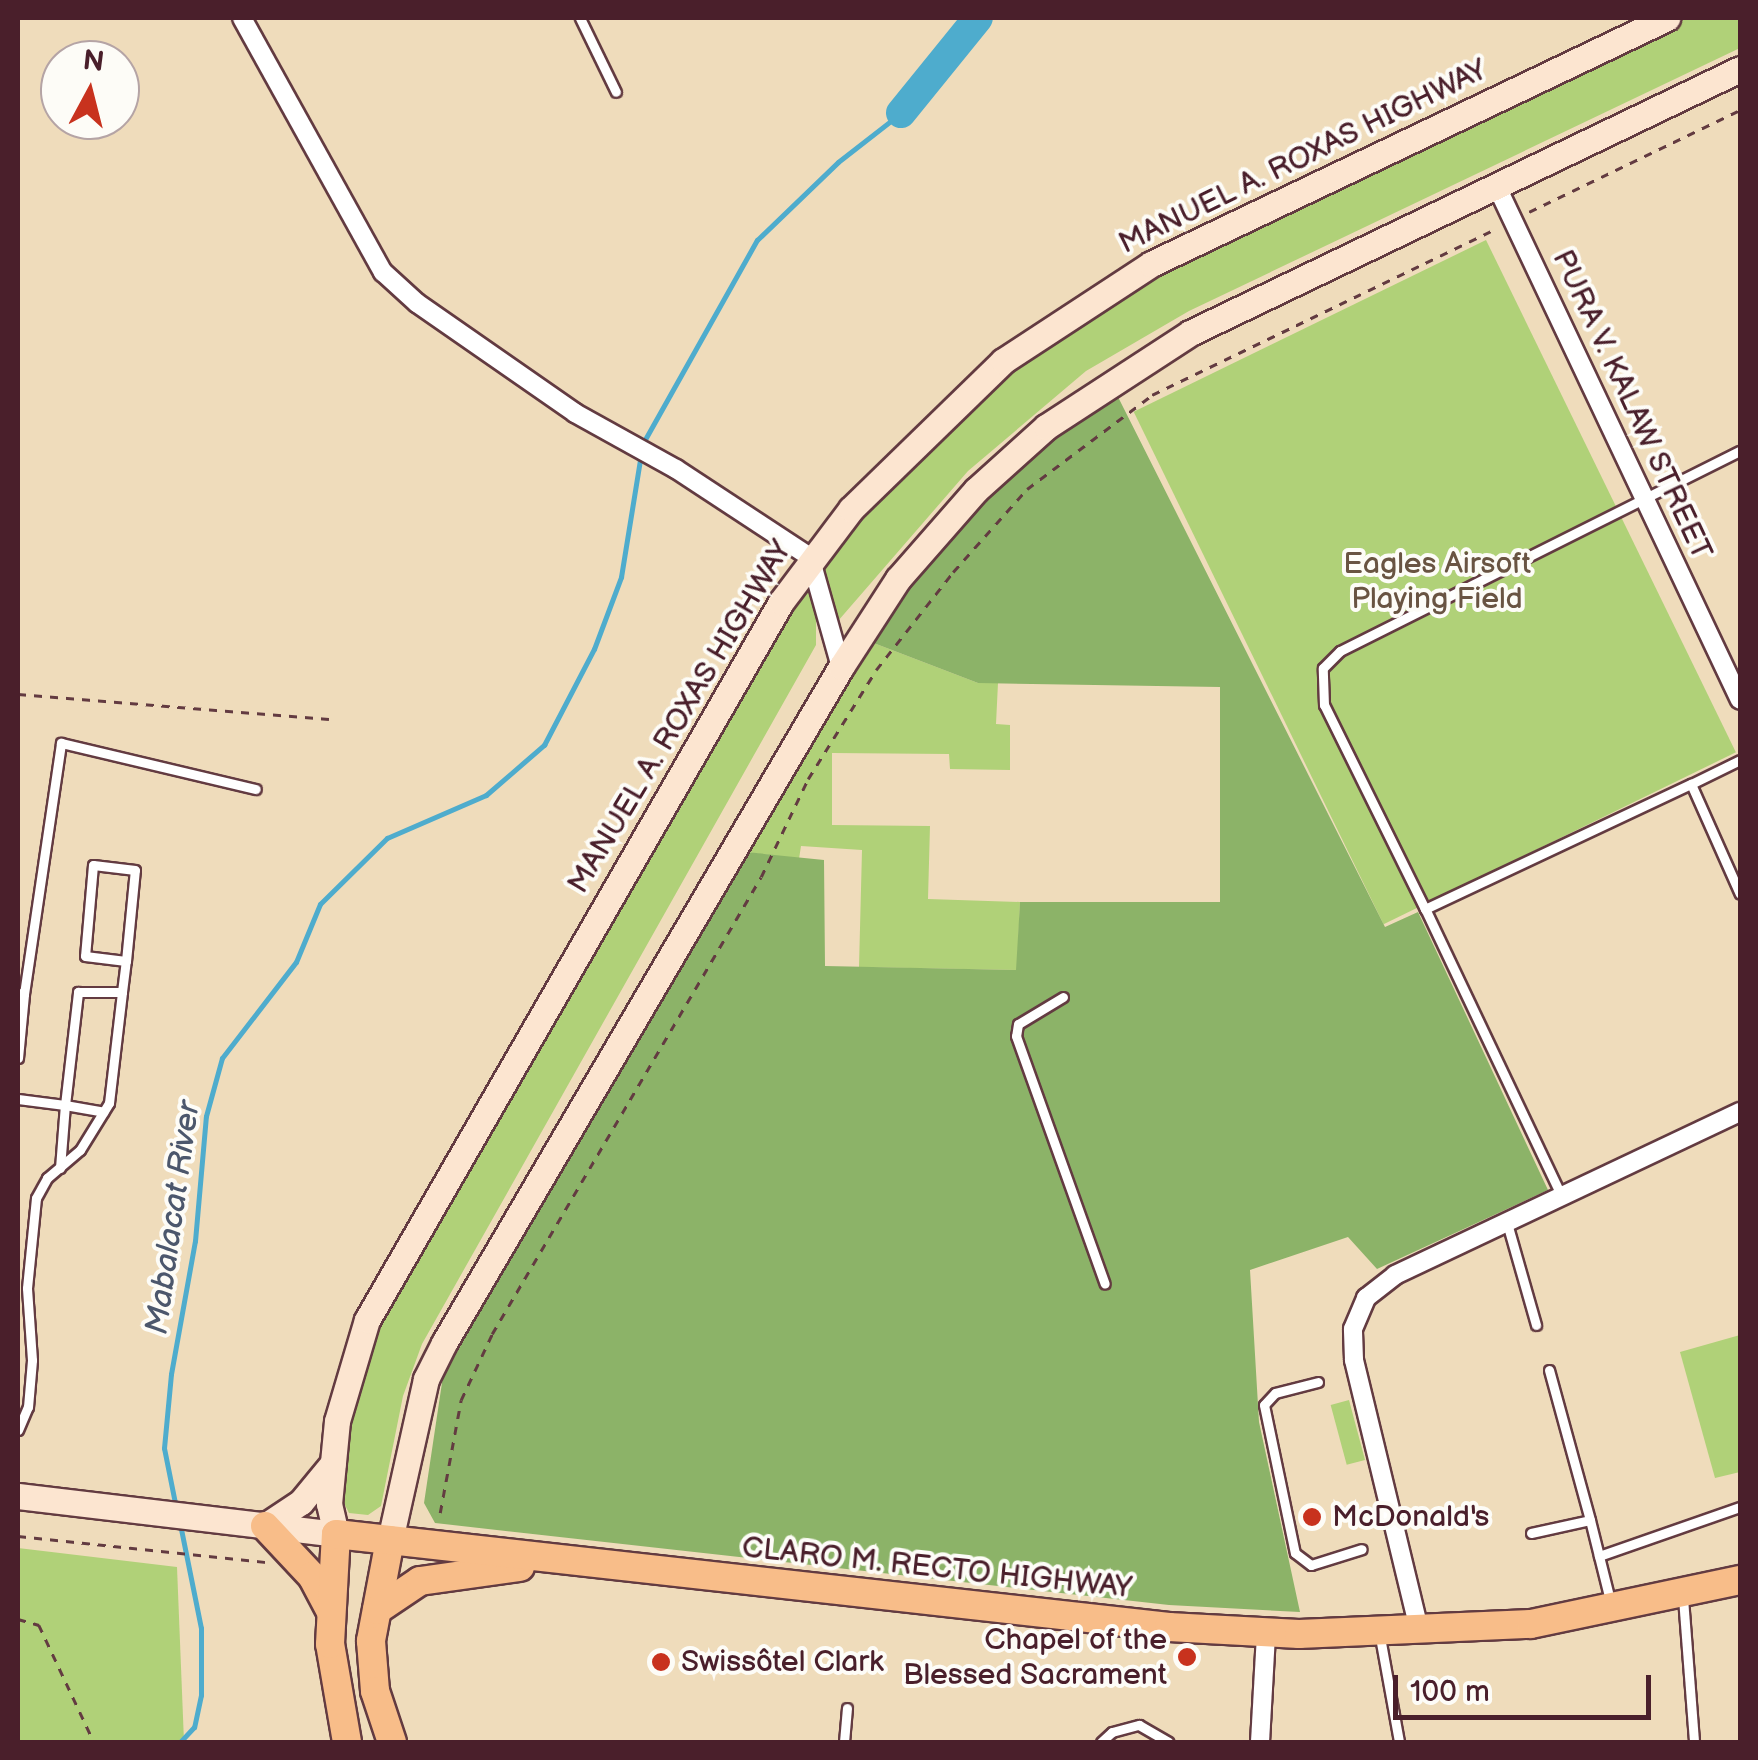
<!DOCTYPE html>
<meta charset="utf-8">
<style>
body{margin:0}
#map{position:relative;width:1758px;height:1760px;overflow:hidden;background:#efdcbb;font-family:"Balsamiq Sans",sans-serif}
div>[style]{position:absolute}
.green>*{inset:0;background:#b0d178;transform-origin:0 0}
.forest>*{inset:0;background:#8cb368}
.stream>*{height:5px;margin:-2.5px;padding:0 2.5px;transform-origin:2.5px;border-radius:2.5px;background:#4eaccd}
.river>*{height:30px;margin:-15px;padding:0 15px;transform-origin:15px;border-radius:15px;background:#4eaccd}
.path>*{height:2.5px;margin-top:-1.25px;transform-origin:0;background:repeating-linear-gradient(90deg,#633b41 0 8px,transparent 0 16px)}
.roads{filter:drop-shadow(2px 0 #633b41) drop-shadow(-2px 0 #633b41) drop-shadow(0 2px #633b41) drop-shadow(0 -2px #633b41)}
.lane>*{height:9px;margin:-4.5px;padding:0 4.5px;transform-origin:4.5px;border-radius:4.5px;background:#fff}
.street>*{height:18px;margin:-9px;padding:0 9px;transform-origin:9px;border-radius:9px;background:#fff}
.secondary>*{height:25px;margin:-12.5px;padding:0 12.5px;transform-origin:12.5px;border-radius:12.5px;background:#fce5d0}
.primary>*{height:28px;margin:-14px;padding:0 14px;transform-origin:14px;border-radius:14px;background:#f8bd89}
.dots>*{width:28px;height:28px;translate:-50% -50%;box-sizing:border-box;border:5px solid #fdfcf7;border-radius:50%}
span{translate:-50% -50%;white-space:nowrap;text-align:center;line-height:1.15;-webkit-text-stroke:8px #fdfcf7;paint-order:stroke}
.street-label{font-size:30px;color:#4a1f2b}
.park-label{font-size:30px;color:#695442}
.poi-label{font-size:30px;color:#4a1f2b}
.left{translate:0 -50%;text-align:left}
.right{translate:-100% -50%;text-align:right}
.water-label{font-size:32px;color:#4c576c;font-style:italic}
.frame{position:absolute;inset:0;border:20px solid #4a1f2b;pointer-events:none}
.north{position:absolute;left:40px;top:40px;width:100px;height:100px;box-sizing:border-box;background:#fdfcf7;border:2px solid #b5a4a5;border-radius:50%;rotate:7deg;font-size:28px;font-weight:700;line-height:40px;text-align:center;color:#4a1f2b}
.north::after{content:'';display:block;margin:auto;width:35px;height:45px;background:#c8321e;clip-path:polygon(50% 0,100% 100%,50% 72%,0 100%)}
.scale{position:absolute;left:1393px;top:1675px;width:258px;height:45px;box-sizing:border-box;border:5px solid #4a1f2b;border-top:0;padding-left:12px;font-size:30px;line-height:35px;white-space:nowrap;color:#4a1f2b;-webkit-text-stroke:8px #fdfcf7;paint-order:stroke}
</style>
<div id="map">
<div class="green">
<div style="clip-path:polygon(1684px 18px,1740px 18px,1740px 48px,1189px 311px,1086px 371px,968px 471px,838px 621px,821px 565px,872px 498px,1004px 369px,1171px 263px)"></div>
<div style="left:1486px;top:240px;width:570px;height:392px;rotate:64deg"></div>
<div style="clip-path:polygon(807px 581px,816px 609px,816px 645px,422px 1344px,403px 1396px,381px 1506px,368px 1515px,349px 1513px,343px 1501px,348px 1417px,367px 1338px)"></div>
<div style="clip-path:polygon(871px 642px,978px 683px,998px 683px,996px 724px,1010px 725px,1010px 770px,950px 769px,949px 754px,832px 753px,832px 825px,930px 826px,928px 899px,1020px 902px,1017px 970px,859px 967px,862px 850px,801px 846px,799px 859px,746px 852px)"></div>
<div style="clip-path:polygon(1740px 1335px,1740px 1472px,1715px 1478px,1680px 1352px)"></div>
<div style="left:1349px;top:1400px;width:62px;height:19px;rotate:75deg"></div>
<div style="clip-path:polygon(18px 1548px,177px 1567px,184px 1742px,18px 1742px)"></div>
</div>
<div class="forest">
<div style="clip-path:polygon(1115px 391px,1385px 927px,1418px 912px,1548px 1190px,1377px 1269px,1348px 1237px,1250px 1270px,1259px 1422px,1300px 1612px,1169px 1605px,435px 1523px,424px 1503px,443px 1376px,746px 852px,824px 860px,825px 966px,1016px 970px,1020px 902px,1220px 902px,1220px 687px,978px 683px,871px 642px,942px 541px,1026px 458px)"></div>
</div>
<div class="stream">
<div style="left:643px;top:443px;width:233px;rotate:-60.7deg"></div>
<div style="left:757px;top:240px;width:112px;rotate:-43.9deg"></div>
<div style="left:838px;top:162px;width:80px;rotate:-37.9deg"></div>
<div style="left:176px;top:1508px;width:61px;rotate:-101.3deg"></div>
<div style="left:164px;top:1448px;width:74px;rotate:-84.6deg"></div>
<div style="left:171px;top:1374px;width:135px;rotate:-79.8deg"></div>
<div style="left:195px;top:1241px;width:125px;rotate:-85deg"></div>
<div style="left:206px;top:1116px;width:60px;rotate:-74.6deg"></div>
<div style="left:222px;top:1058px;width:121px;rotate:-52.4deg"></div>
<div style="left:296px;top:962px;width:63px;rotate:-67.5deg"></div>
<div style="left:320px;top:904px;width:94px;rotate:-44.6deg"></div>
<div style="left:387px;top:838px;width:108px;rotate:-23.5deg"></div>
<div style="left:486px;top:795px;width:77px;rotate:-40.8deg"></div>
<div style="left:544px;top:745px;width:108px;rotate:-62.5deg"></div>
<div style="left:594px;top:649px;width:77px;rotate:-69.4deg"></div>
<div style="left:621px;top:577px;width:125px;rotate:-80.8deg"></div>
<div style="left:180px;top:1524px;width:106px;rotate:78.6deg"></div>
<div style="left:201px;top:1628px;width:67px;rotate:90deg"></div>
<div style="left:201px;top:1695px;width:33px;rotate:102deg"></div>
<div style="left:194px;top:1727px;width:21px;rotate:133deg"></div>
</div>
<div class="river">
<div style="left:901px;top:113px;width:122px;rotate:-51deg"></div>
</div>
<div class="path">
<div style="left:1529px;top:212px;width:234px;rotate:-25.8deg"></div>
<div style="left:18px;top:694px;width:312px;rotate:4.6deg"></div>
<div style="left:440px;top:1513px;width:115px;rotate:-79.5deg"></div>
<div style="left:461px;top:1400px;width:73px;rotate:-64.8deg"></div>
<div style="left:492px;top:1334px;width:530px;rotate:-59.52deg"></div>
<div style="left:761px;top:877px;width:109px;rotate:-64.4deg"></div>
<div style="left:808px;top:779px;width:128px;rotate:-58deg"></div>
<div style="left:876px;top:670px;width:125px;rotate:-51.8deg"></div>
<div style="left:953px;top:572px;width:111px;rotate:-48.3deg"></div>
<div style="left:1027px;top:489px;width:156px;rotate:-36.9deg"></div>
<div style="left:1152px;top:395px;width:381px;rotate:-25.8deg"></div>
<div style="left:18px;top:1536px;width:250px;rotate:6deg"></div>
<div style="left:18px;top:1619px;width:22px;rotate:16deg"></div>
<div style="left:39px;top:1625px;width:129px;rotate:64.8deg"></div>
</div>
<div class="roads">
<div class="lane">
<div style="left:580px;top:18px;width:82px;rotate:64.1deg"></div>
<div style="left:1740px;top:760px;width:55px;rotate:153.9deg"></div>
<div style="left:1691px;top:784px;width:120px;rotate:66deg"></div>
<div style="left:1425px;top:909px;width:228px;rotate:-116.3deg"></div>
<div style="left:1324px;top:705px;width:37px;rotate:-92deg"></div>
<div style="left:1323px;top:668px;width:24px;rotate:-45deg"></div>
<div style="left:1340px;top:651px;width:447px;rotate:-26.6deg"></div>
<div style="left:18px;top:993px;width:6px;rotate:9deg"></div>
<div style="left:24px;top:994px;width:254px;rotate:-81.6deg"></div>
<div style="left:61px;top:743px;width:200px;rotate:13.3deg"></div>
<div style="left:1063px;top:997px;width:52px;rotate:149deg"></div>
<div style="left:1018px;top:1024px;width:12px;rotate:99deg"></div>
<div style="left:1016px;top:1036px;width:263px;rotate:70.3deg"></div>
<div style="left:18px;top:1058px;width:64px;rotate:-84.6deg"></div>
<div style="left:18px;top:1099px;width:47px;rotate:7.3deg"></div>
<div style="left:65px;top:1105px;width:114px;rotate:-83.4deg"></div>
<div style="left:78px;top:992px;width:44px"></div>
<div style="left:122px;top:992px;width:31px;rotate:-83deg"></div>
<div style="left:126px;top:961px;width:91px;rotate:-84.4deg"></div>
<div style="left:135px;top:870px;width:42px;rotate:-173.2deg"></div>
<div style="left:93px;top:865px;width:91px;rotate:95deg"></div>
<div style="left:85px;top:956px;width:41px;rotate:7deg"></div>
<div style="left:60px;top:1168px;width:63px;rotate:-85.5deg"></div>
<div style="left:65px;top:1105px;width:39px;rotate:10deg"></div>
<div style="left:1562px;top:1197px;width:319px;rotate:-115.4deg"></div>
<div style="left:1425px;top:909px;width:294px;rotate:-25.2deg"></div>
<div style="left:1507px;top:1223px;width:106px;rotate:74.1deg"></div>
<div style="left:1549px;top:1370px;width:156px;rotate:74.7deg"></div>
<div style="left:1318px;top:1382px;width:44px;rotate:165.7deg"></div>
<div style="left:1275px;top:1393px;width:16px;rotate:133deg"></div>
<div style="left:1264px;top:1405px;width:151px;rotate:78.2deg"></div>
<div style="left:1295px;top:1553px;width:20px;rotate:37deg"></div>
<div style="left:1311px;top:1565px;width:53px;rotate:-17.4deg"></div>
<div style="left:18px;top:1430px;width:25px;rotate:-67deg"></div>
<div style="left:28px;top:1407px;width:47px;rotate:-85.1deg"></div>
<div style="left:32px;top:1360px;width:72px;rotate:-94deg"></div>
<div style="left:27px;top:1288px;width:90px;rotate:-84.3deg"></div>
<div style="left:36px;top:1198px;width:23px;rotate:-61deg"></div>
<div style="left:47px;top:1178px;width:43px;rotate:-40.3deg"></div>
<div style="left:80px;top:1150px;width:55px;rotate:-58.3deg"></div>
<div style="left:109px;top:1103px;width:112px;rotate:-83.3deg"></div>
<div style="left:1531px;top:1533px;width:60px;rotate:-12.4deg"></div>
<div style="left:1590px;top:1520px;width:87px;rotate:76deg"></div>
<div style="left:1599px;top:1556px;width:149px;rotate:-19.2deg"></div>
<div style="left:1683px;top:1598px;width:144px;rotate:85.6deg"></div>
<div style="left:1380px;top:1637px;width:107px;rotate:79.7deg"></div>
<div style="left:844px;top:1742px;width:34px;rotate:-85deg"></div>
<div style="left:1101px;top:1742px;width:15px;rotate:-42deg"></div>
<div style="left:1112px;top:1732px;width:28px;rotate:-15deg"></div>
<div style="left:1139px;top:1725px;width:34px;rotate:30deg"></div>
</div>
<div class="street">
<div style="left:242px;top:18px;width:291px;rotate:61deg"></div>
<div style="left:383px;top:272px;width:46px;rotate:42.4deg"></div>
<div style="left:417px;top:303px;width:193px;rotate:34.8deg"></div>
<div style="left:575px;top:413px;width:115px;rotate:29deg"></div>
<div style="left:676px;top:469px;width:160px;rotate:33.3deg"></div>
<div style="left:810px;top:557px;width:114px;rotate:74.3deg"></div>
<div style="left:1498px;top:189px;width:565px;rotate:64.66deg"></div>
<div style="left:1420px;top:1633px;width:281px;rotate:-103.6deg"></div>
<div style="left:1354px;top:1360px;width:31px;rotate:-92deg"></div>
<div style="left:1353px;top:1329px;width:34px;rotate:-67deg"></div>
<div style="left:1366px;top:1298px;width:37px;rotate:-38deg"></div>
<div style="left:1395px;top:1275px;width:382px;rotate:-25.3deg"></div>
<div style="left:1260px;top:1742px;width:109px;rotate:-86.8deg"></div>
</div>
<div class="secondary">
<div style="left:18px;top:1496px;width:320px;rotate:6.8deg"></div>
<div style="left:336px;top:1534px;width:31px;rotate:-103deg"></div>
<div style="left:329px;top:1504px;width:83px;rotate:-84.5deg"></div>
<div style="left:337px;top:1421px;width:105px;rotate:-73.5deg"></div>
<div style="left:367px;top:1320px;width:829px;rotate:-60.03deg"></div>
<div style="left:781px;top:602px;width:116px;rotate:-53deg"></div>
<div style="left:851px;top:509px;width:212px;rotate:-44.2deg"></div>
<div style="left:1003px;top:361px;width:177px;rotate:-33.2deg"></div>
<div style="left:1151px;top:264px;width:572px;rotate:-25.49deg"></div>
<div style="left:265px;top:1526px;width:43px;rotate:-33.7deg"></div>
<div style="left:301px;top:1502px;width:50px;rotate:-50.6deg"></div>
<div style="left:390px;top:1540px;width:165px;rotate:-77.4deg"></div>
<div style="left:426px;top:1379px;width:40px;rotate:-63.4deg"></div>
<div style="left:444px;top:1343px;width:784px;rotate:-59.58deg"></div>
<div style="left:841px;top:667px;width:105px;rotate:-57.1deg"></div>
<div style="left:898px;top:579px;width:118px;rotate:-48.8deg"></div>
<div style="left:976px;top:490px;width:94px;rotate:-42deg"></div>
<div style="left:1046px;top:427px;width:172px;rotate:-33.1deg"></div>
<div style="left:1190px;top:333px;width:610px;rotate:-25.64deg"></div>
</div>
<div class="primary">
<div style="left:265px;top:1526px;width:69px;rotate:46.8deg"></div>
<div style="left:312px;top:1576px;width:40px;rotate:62deg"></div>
<div style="left:390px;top:1540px;width:103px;rotate:100.7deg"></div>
<div style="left:371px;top:1641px;width:50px;rotate:85.4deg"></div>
<div style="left:375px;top:1691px;width:54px;rotate:71.6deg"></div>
<div style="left:377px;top:1610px;width:52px;rotate:-34deg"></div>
<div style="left:420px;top:1581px;width:101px;rotate:-8deg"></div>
<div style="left:347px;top:1742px;width:99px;rotate:-99.8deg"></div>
<div style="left:330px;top:1644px;width:110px;rotate:-86.9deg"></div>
<div style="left:336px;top:1534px;width:838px;rotate:6.37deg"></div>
<div style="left:1169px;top:1627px;width:130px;rotate:3.1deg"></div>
<div style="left:1299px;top:1634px;width:232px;rotate:-2.5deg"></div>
<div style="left:1531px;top:1624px;width:214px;rotate:-11.9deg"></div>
</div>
</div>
<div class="dots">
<div style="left:1312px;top:1517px;background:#c8321e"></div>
<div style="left:1187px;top:1657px;background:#c8321e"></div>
<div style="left:661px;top:1662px;background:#c8321e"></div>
</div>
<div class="street-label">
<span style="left:1303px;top:157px;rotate:-26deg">MANUEL A. ROXAS HIGHWAY</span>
<span style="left:1632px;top:405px;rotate:65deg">PURA V. KALAW STREET</span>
<span style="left:680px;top:717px;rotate:-59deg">MANUEL A. ROXAS HIGHWAY</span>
<span style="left:937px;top:1568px;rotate:6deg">CLARO M. RECTO HIGHWAY</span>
</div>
<div class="park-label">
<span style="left:1437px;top:581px">Eagles Airsoft<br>Playing Field</span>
</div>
<div class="poi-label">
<span class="left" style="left:1332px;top:1517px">McDonald's</span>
<span class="right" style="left:1167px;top:1657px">Chapel of the<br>Blessed Sacrament</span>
<span class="left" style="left:681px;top:1662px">Swissôtel Clark</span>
</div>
<div class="water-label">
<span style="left:174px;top:1218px;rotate:-82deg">Mabalacat River</span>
</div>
<div class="frame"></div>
<div class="north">N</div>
<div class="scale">100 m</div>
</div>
